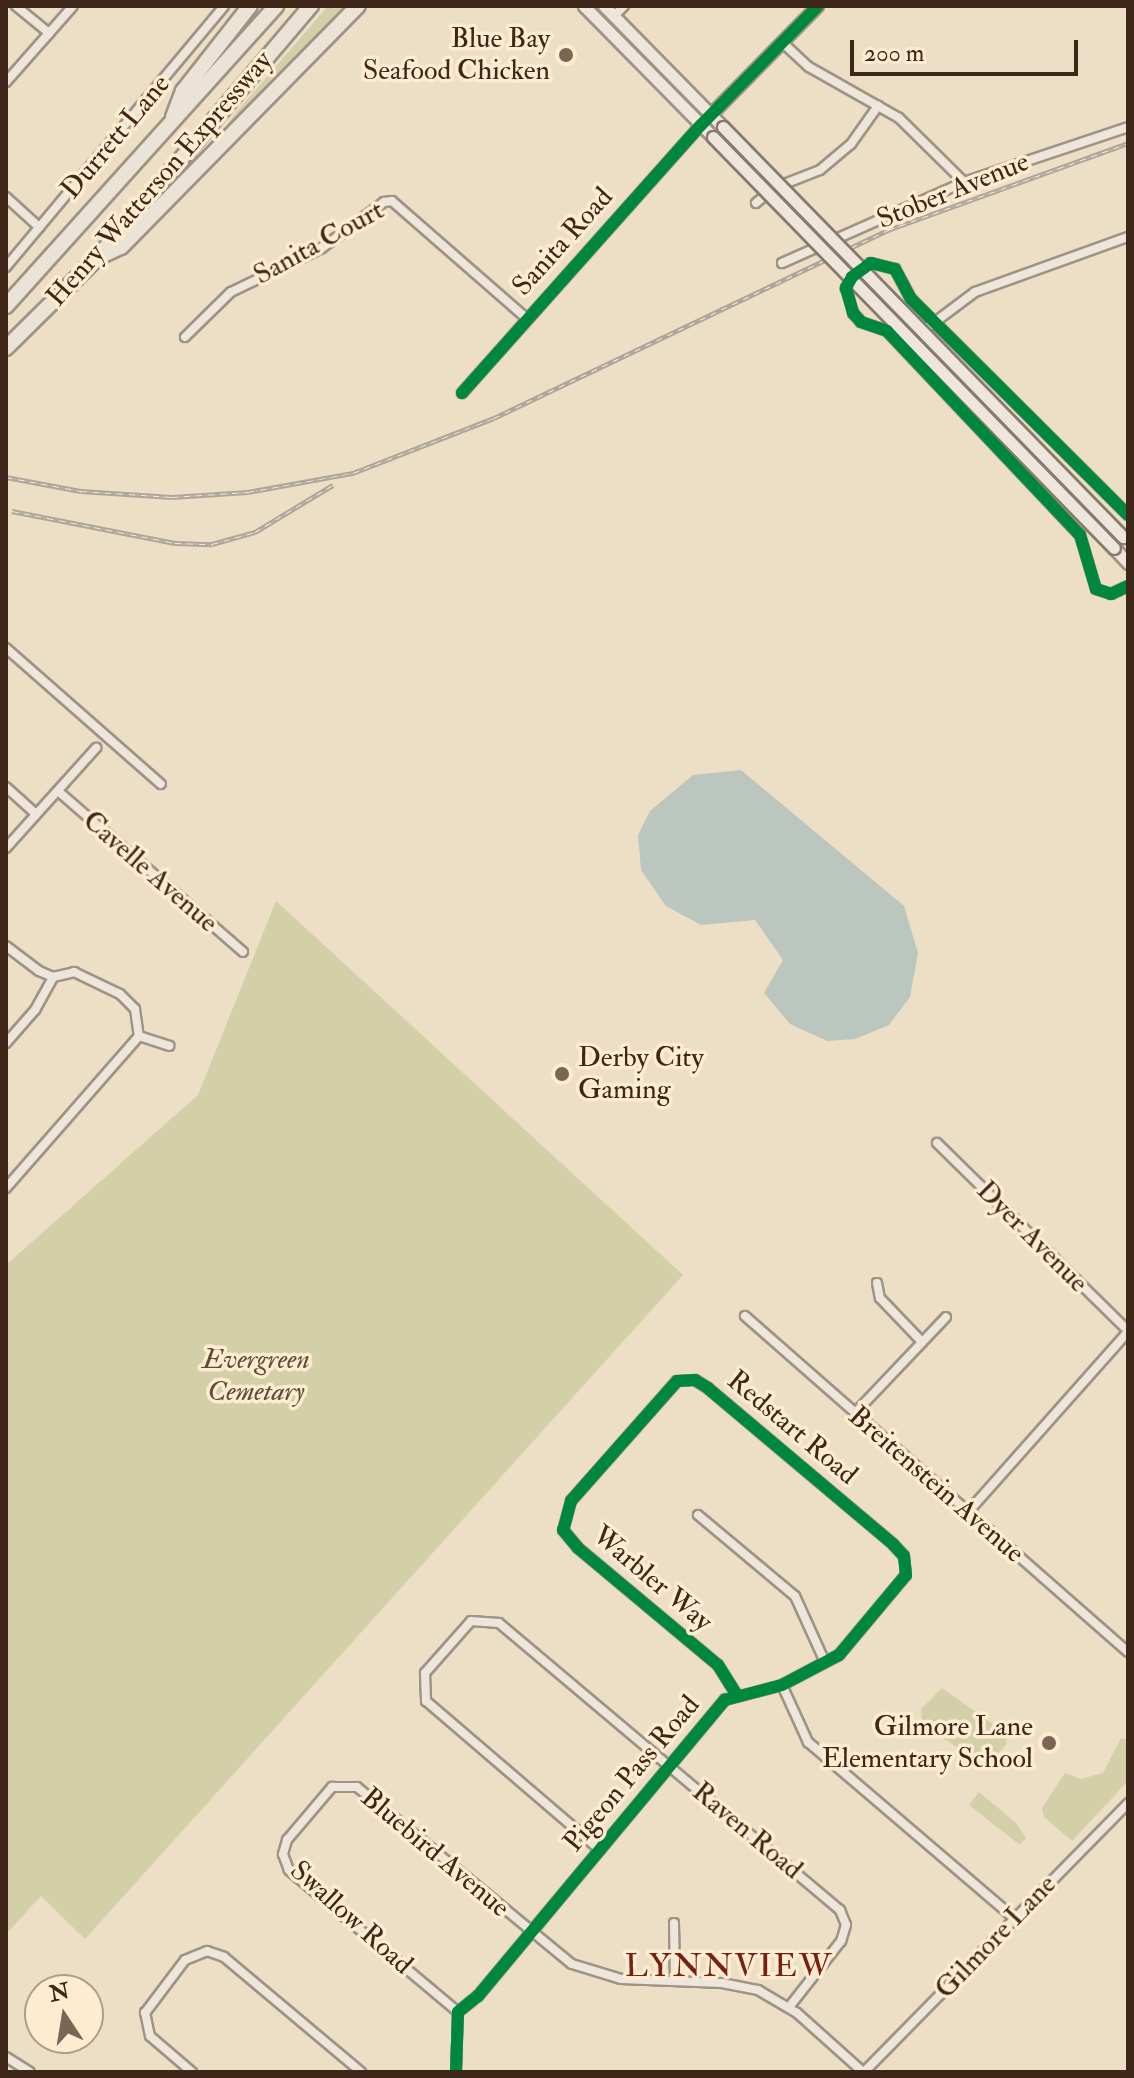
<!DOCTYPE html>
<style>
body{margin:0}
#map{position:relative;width:1134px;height:2078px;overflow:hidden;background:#eddec6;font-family:"IM FELL Double Pica",serif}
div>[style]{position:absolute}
.green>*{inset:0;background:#d3cfa8}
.water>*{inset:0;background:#bac6be}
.roads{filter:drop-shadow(2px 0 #9f9385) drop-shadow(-2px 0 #9f9385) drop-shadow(0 2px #9f9385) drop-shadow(0 -2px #9f9385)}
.minor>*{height:8px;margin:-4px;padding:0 4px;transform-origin:4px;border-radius:4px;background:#eee6db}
.tertiary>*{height:10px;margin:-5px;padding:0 5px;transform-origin:5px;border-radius:5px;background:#eee6db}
.secondary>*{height:11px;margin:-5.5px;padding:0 5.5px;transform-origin:5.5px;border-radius:5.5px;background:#eee6db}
.motorway>*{height:14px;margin:-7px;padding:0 7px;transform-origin:7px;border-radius:7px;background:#ebe3d5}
.rail>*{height:5px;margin-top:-2.5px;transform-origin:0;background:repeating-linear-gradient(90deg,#fdecd0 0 6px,#aea69c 0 12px);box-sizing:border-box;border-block:2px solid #aea69c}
.bridges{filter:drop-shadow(2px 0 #867b6d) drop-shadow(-2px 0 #867b6d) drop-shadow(0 2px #867b6d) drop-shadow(0 -2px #867b6d)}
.secondary-bridge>*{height:11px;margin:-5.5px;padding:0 5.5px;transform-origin:5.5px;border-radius:5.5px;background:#eee6db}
.cycleway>*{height:12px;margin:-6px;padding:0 6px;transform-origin:6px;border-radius:6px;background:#00873e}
.dots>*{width:22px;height:22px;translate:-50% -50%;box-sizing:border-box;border:4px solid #fdecd0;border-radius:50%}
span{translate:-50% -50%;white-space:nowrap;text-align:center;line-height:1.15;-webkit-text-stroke:7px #fdecd0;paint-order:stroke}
.poi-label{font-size:28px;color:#3e2619}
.right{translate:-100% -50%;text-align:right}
.left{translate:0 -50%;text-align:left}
.street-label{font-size:28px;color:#3e2619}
.park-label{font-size:28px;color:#5e4d36;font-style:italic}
.quarter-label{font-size:32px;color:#7a1f14;letter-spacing:2px}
.frame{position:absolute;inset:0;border:8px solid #3e2619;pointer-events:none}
.north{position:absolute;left:24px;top:1974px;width:80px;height:80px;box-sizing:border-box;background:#fdecd0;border:2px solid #b19d87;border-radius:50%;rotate:348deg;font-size:22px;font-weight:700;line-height:32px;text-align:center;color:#3e2619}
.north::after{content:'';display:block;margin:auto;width:28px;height:36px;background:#7b6656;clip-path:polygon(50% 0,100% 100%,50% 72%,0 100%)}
.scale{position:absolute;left:850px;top:40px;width:228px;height:36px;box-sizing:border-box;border:4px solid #3e2619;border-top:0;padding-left:10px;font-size:24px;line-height:28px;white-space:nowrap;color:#3e2619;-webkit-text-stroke:6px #fdecd0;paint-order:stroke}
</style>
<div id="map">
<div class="green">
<div style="clip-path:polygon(328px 6px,344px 6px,218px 137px,235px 114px)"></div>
<div style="clip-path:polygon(276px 901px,683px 1275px,85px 1939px,41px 1896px,6px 1934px,6px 1265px,198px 1095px)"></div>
<div style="clip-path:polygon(942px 1688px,1007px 1734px,1006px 1745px,990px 1762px,975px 1760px,922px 1723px,921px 1709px)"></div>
<div style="clip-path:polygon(1121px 1738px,1128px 1740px,1128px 1781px,1072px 1841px,1044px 1817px,1042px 1808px,1065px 1773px,1081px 1779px,1103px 1773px)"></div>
<div style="clip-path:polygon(979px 1792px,1016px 1823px,1026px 1838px,1020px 1845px,969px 1805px)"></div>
</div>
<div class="water">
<div style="clip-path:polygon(741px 770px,904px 906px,918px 953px,910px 997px,889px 1025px,855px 1039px,827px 1041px,790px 1024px,764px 993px,783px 960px,755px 920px,701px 925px,666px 906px,641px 870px,638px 835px,650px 811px,693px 775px)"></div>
</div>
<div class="roads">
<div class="minor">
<div style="left:16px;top:6px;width:43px;rotate:39.3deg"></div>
<div style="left:614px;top:16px;width:14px;rotate:-45deg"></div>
<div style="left:783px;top:43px;width:35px;rotate:43deg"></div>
<div style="left:809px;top:67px;width:103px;rotate:29.5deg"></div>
<div style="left:899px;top:118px;width:91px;rotate:44.6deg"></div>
<div style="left:6px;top:82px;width:101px;rotate:-48.6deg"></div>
<div style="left:6px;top:197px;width:45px;rotate:42.3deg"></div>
<div style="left:756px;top:203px;width:23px;rotate:-40deg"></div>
<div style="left:774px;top:188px;width:49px;rotate:-21.4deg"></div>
<div style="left:820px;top:170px;width:40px;rotate:-40deg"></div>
<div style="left:851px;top:144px;width:47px;rotate:-54.6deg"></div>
<div style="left:782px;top:263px;width:199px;rotate:-24deg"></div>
<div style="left:964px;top:182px;width:173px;rotate:-18.5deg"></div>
<div style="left:6px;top:267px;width:340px;rotate:-50.1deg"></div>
<div style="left:919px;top:334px;width:70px;rotate:-36.9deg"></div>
<div style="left:975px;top:292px;width:163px;rotate:-19.8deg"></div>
<div style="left:185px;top:337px;width:64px;rotate:-44.4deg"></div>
<div style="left:231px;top:292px;width:101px;rotate:-25.8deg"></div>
<div style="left:322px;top:248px;width:77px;rotate:-36.6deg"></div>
<div style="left:384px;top:202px;width:8px;rotate:-7deg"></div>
<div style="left:392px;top:201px;width:178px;rotate:41.1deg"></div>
<div style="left:462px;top:393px;width:359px;rotate:-48.3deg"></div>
<div style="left:1128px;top:515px;width:306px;rotate:-135.1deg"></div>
<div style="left:911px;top:299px;width:34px;rotate:-118deg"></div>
<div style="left:895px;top:269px;width:25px;rotate:-166deg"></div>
<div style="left:871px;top:263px;width:24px;rotate:144deg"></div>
<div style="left:852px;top:277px;width:13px;rotate:119deg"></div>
<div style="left:846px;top:288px;width:26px;rotate:74deg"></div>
<div style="left:853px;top:313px;width:12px;rotate:48deg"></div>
<div style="left:861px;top:322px;width:28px;rotate:19deg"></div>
<div style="left:887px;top:331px;width:281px;rotate:46.6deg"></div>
<div style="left:1080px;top:535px;width:56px;rotate:73.5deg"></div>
<div style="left:1096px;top:589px;width:16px;rotate:18deg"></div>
<div style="left:1111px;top:594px;width:19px;rotate:-25deg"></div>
<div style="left:6px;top:648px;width:206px;rotate:41.3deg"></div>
<div style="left:6px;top:787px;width:40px;rotate:42deg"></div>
<div style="left:58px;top:791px;width:245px;rotate:41deg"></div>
<div style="left:6px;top:848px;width:135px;rotate:-48deg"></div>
<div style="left:6px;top:946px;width:41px;rotate:37.1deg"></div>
<div style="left:39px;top:971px;width:15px;rotate:23deg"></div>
<div style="left:53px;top:977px;width:22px;rotate:-13deg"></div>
<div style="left:74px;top:972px;width:51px;rotate:25.6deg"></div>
<div style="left:120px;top:994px;width:21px;rotate:45deg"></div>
<div style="left:135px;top:1009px;width:27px;rotate:82deg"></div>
<div style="left:139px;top:1036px;width:32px;rotate:18deg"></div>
<div style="left:6px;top:1043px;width:44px;rotate:-48.7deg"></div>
<div style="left:35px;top:1010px;width:38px;rotate:-61deg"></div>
<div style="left:937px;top:1143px;width:268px;rotate:44.5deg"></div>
<div style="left:6px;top:1188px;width:202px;rotate:-48.8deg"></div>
<div style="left:877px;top:1283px;width:15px;rotate:79deg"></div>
<div style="left:880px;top:1298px;width:61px;rotate:46.3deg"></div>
<div style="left:745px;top:1316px;width:509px;rotate:41.26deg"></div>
<div style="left:855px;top:1413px;width:132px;rotate:-46.5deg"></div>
<div style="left:968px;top:1512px;width:241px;rotate:-48.4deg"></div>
<div style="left:698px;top:1515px;width:126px;rotate:39.9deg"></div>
<div style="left:795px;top:1596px;width:72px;rotate:65.6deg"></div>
<div style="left:782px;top:1685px;width:63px;rotate:65.5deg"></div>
<div style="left:808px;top:1742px;width:271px;rotate:40.5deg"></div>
<div style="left:600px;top:1850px;width:229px;rotate:-139.4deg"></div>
<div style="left:426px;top:1701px;width:28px;rotate:-92deg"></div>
<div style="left:425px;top:1673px;width:69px;rotate:-48.5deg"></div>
<div style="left:471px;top:1621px;width:28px;rotate:4deg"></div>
<div style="left:499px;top:1623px;width:446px;rotate:40.1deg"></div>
<div style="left:840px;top:1910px;width:16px;rotate:68deg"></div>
<div style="left:846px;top:1925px;width:17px;rotate:107deg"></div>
<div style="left:841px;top:1941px;width:84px;rotate:128.2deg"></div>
<div style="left:674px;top:1923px;width:58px;rotate:89deg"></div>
<div style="left:458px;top:2012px;width:221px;rotate:-140deg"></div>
<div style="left:289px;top:1870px;width:17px;rotate:-111deg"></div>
<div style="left:283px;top:1854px;width:15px;rotate:-74deg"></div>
<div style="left:287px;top:1840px;width:70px;rotate:-49.7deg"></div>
<div style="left:332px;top:1787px;width:25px"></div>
<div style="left:357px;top:1787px;width:278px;rotate:39.5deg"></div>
<div style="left:572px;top:1964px;width:51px;rotate:17deg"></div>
<div style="left:621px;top:1979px;width:101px;rotate:2.3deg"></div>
<div style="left:722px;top:1983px;width:37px;rotate:11deg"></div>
<div style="left:758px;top:1990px;width:45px;rotate:30.5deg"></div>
<div style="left:797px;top:2013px;width:89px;rotate:41.8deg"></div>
<div style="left:6px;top:2057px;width:28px;rotate:32deg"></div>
<div style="left:192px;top:2072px;width:55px;rotate:-139.4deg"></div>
<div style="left:150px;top:2036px;width:24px;rotate:-102deg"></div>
<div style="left:145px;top:2013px;width:66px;rotate:-53deg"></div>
<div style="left:185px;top:1960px;width:24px;rotate:-22deg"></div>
<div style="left:207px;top:1951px;width:18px;rotate:19deg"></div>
<div style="left:224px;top:1957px;width:179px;rotate:40deg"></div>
<div style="left:456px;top:2072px;width:60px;rotate:-88.1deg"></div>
<div style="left:458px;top:2012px;width:26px;rotate:-39deg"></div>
<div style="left:478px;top:1996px;width:386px;rotate:-50.2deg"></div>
<div style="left:725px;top:1700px;width:59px;rotate:-14.7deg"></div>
<div style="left:782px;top:1685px;width:64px;rotate:-27.8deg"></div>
<div style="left:839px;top:1655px;width:104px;rotate:-50.1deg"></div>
<div style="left:906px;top:1575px;width:19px;rotate:-96deg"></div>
<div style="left:904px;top:1556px;width:16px;rotate:-133deg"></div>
<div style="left:893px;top:1544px;width:242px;rotate:-139.9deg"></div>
<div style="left:708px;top:1388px;width:15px;rotate:-148deg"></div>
<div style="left:695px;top:1380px;width:18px;rotate:177deg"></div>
<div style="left:677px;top:1381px;width:160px;rotate:131.5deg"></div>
<div style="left:571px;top:1501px;width:30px;rotate:105deg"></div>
<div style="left:563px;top:1530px;width:23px;rotate:50deg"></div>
<div style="left:578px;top:1548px;width:182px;rotate:39.9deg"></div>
<div style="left:718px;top:1665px;width:36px;rotate:58deg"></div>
<div style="left:864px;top:2072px;width:377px;rotate:-45.5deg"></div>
</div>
<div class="tertiary">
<div style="left:701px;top:125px;width:167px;rotate:-45.5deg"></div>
</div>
<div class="secondary">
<div style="left:584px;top:6px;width:184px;rotate:45.4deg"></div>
<div style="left:604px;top:6px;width:170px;rotate:45.5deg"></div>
<div style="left:1114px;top:548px;width:21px;rotate:47deg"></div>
</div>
<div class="motorway">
<div style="left:173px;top:117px;width:28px;rotate:-69deg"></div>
<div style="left:183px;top:91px;width:108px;rotate:-51.8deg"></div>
<div style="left:97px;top:258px;width:26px;rotate:-25deg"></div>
<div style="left:121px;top:247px;width:338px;rotate:-45.5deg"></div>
<div style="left:6px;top:306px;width:404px;rotate:-48deg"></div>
<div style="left:6px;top:348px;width:128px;rotate:-44.7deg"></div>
<div style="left:97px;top:258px;width:331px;rotate:-49.7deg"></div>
</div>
</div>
<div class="rail">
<div style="left:6px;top:477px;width:76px;rotate:10.6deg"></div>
<div style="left:81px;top:491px;width:91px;rotate:3.8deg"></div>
<div style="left:172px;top:497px;width:76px;rotate:-3.8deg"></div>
<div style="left:248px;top:492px;width:107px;rotate:-10.3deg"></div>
<div style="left:353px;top:473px;width:151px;rotate:-21.3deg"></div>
<div style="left:494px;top:418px;width:437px;rotate:-25.5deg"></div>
<div style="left:888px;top:230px;width:255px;rotate:-19.9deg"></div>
<div style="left:12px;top:511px;width:166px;rotate:11.1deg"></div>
<div style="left:175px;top:543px;width:37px;rotate:2deg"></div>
<div style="left:212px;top:544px;width:45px;rotate:-15.6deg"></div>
<div style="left:255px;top:532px;width:91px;rotate:-31.1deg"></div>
</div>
<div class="bridges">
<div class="secondary-bridge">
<div style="left:723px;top:127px;width:573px;rotate:45.71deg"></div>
<div style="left:713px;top:137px;width:574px;rotate:45.71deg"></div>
</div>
</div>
<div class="cycleway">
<div style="left:462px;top:393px;width:359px;rotate:-48.3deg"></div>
<div style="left:701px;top:125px;width:167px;rotate:-45.5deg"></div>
<div style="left:1128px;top:515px;width:306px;rotate:-135.1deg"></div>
<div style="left:911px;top:299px;width:34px;rotate:-118deg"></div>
<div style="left:895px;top:269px;width:25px;rotate:-166deg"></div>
<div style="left:871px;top:263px;width:24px;rotate:144deg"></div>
<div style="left:852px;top:277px;width:13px;rotate:119deg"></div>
<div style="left:846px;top:288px;width:26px;rotate:74deg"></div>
<div style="left:853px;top:313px;width:12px;rotate:48deg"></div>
<div style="left:861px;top:322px;width:28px;rotate:19deg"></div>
<div style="left:887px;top:331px;width:281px;rotate:46.6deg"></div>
<div style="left:1080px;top:535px;width:56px;rotate:73.5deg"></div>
<div style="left:1096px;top:589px;width:16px;rotate:18deg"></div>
<div style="left:1111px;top:594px;width:19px;rotate:-25deg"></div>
<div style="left:456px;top:2072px;width:60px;rotate:-88.1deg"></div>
<div style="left:458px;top:2012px;width:26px;rotate:-39deg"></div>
<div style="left:478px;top:1996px;width:386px;rotate:-50.2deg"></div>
<div style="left:725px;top:1700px;width:59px;rotate:-14.7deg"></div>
<div style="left:782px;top:1685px;width:64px;rotate:-27.8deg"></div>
<div style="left:839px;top:1655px;width:104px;rotate:-50.1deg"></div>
<div style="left:906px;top:1575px;width:19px;rotate:-96deg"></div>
<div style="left:904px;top:1556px;width:16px;rotate:-133deg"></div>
<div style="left:893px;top:1544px;width:242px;rotate:-139.9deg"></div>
<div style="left:708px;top:1388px;width:15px;rotate:-148deg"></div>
<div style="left:695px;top:1380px;width:18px;rotate:177deg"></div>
<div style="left:677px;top:1381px;width:160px;rotate:131.5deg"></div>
<div style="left:571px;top:1501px;width:30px;rotate:105deg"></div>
<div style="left:563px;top:1530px;width:23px;rotate:50deg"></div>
<div style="left:578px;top:1548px;width:182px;rotate:39.9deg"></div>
<div style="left:718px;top:1665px;width:36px;rotate:58deg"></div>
</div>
<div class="dots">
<div style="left:566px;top:55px;background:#7b6656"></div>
<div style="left:562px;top:1074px;background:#7b6656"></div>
<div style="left:1049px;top:1743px;background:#7b6656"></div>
</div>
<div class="poi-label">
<span class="right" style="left:550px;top:55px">Blue Bay<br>Seafood Chicken</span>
<span class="left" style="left:578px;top:1074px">Derby City<br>Gaming</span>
<span class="right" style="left:1033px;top:1743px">Gilmore Lane<br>Elementary School</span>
</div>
<div class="street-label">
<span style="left:116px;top:137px;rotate:-50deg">Durrett Lane</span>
<span style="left:160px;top:179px;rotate:-49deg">Henry Watterson Expressway</span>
<span style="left:953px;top:191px;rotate:-22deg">Stober Avenue</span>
<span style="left:563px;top:242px;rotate:-48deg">Sanita Road</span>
<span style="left:319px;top:243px;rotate:-29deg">Sanita Court</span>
<span style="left:150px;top:872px;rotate:41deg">Cavelle Avenue</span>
<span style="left:1032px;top:1237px;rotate:45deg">Dyer Avenue</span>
<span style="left:792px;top:1428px;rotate:40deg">Redstart Road</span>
<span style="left:936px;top:1485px;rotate:41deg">Breitenstein Avenue</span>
<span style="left:652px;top:1579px;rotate:40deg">Warbler Way</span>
<span style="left:632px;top:1774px;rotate:-50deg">Pigeon Pass Road</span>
<span style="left:747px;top:1831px;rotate:40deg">Raven Road</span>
<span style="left:435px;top:1853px;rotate:40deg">Bluebird Avenue</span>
<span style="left:351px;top:1918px;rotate:42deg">Swallow Road</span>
<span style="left:996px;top:1937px;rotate:-46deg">Gilmore Lane</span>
</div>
<div class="park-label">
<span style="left:256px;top:1376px">Evergreen<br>Cemetary</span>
</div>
<div class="quarter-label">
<span style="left:729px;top:1966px">LYNNVIEW</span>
</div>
<div class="frame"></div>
<div class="north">N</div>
<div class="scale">200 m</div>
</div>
